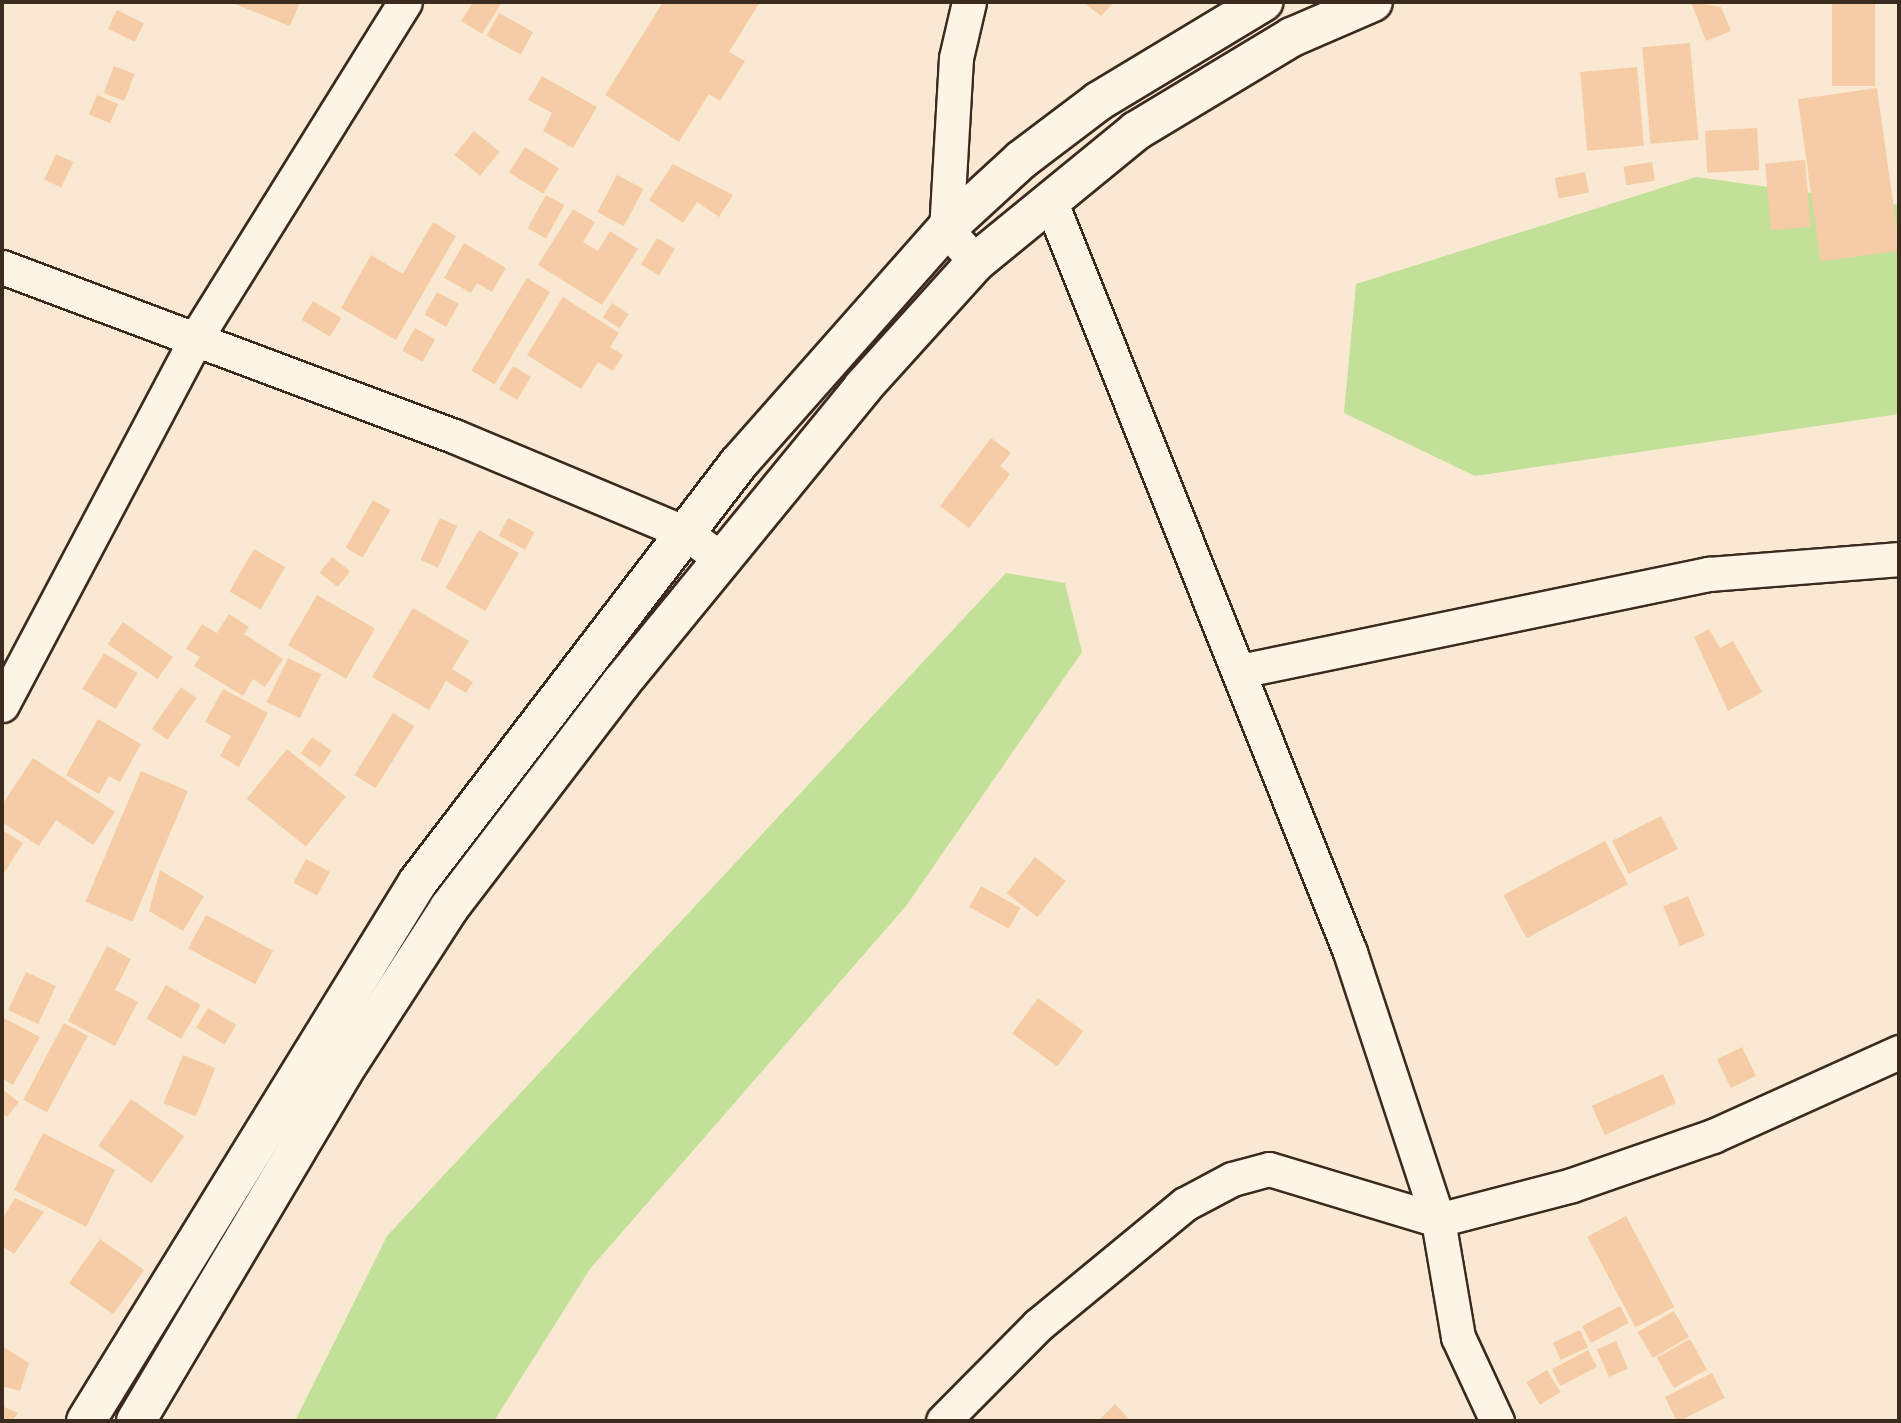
<!DOCTYPE html>
<style>
body{margin:0}
#map{position:relative;width:1901px;height:1423px;overflow:hidden;background:#fae9d2;font-family:Mali,sans-serif}
div>[style]{position:absolute}
.green>*{inset:0;background:#c2e098}
.building>*{inset:0;background:#f5cca5;transform-origin:0 0}
.roads{filter:drop-shadow(2px 0 #3b2a1e) drop-shadow(-2px 0 #3b2a1e) drop-shadow(0 2px #3b2a1e) drop-shadow(0 -2px #3b2a1e)}
.minor>*{height:33px;margin:-16.5px;padding:0 16.5px;transform-origin:16.5px;border-radius:16.5px;background:#fcf5e5}
.tertiary>*{height:38px;margin:-19px;padding:0 19px;transform-origin:19px;border-radius:19px;background:#fcf5e5}
span{translate:-50% -50%;white-space:nowrap;text-align:center;line-height:1.15;-webkit-text-stroke:6px #fcf5e5;paint-order:stroke}
.frame{position:absolute;inset:0;border:4px solid #3b2a1e;pointer-events:none}
</style>
<div id="map">
<div class="green">
<div style="clip-path:polygon(1696px 177px,1899px 205px,1899px 414px,1475px 476px,1344px 413px,1356px 284px)"></div>
<div style="clip-path:polygon(1006px 573px,1065px 583px,1082px 652px,906px 906px,590px 1269px,494px 1421px,295px 1421px,387px 1236px)"></div>
</div>
<div class="building">
<div style="clip-path:polygon(230px 2px,300px 2px,290px 26px)"></div>
<div style="clip-path:polygon(473px 2px,502px 2px,482px 34px,461px 21px)"></div>
<div style="clip-path:polygon(663px 2px,760px 2px,729px 52px,745px 61px,720px 101px,709px 94px,679px 142px,605px 95px)"></div>
<div style="clip-path:polygon(1083px 2px,1114px 2px,1101px 16px)"></div>
<div style="clip-path:polygon(1691px 2px,1721px 7px,1731px 31px,1706px 41px)"></div>
<div style="left:1832px;top:2px;width:43px;height:84px"></div>
<div style="left:117px;top:10px;width:30px;height:21px;rotate:26deg"></div>
<div style="left:499px;top:13px;width:39px;height:26px;rotate:29deg"></div>
<div style="left:1690px;top:43px;width:97px;height:48px;rotate:85deg"></div>
<div style="left:114px;top:66px;width:22px;height:29px;rotate:21deg"></div>
<div style="left:1637px;top:67px;width:79px;height:57px;rotate:85deg"></div>
<div style="clip-path:polygon(542px 76px,597px 107px,573px 148px,543px 131px,552px 113px,528px 100px)"></div>
<div style="left:1877px;top:88px;width:164px;height:80px;rotate:82deg"></div>
<div style="left:97px;top:95px;width:23px;height:21px;rotate:23deg"></div>
<div style="left:1757px;top:128px;width:42px;height:52px;rotate:87deg"></div>
<div style="left:474px;top:131px;width:33px;height:31px;rotate:39deg"></div>
<div style="left:525px;top:147px;width:40px;height:30px;rotate:32deg"></div>
<div style="left:56px;top:154px;width:19px;height:28px;rotate:25deg"></div>
<div style="left:1805px;top:160px;width:67px;height:40px;rotate:85deg"></div>
<div style="left:1652px;top:162px;width:19px;height:29px;rotate:81deg"></div>
<div style="clip-path:polygon(673px 164px,733px 195px,719px 217px,697px 202px,683px 223px,649px 200px)"></div>
<div style="left:1585px;top:172px;width:21px;height:31px;rotate:79deg"></div>
<div style="left:617px;top:175px;width:30px;height:42px;rotate:28deg"></div>
<div style="left:546px;top:195px;width:21px;height:38px;rotate:29deg"></div>
<div style="clip-path:polygon(573px 209px,595px 222px,583px 242px,598px 251px,610px 231px,638px 249px,602px 305px,538px 265px)"></div>
<div style="clip-path:polygon(433px 222px,456px 236px,396px 340px,341px 308px,371px 255px,403px 274px)"></div>
<div style="left:657px;top:238px;width:21px;height:31px;rotate:31deg"></div>
<div style="clip-path:polygon(464px 243px,506px 268px,492px 292px,477px 283px,471px 293px,444px 278px)"></div>
<div style="left:527px;top:278px;width:27px;height:108px;rotate:31deg"></div>
<div style="left:437px;top:292px;width:25px;height:26px;rotate:29deg"></div>
<div style="clip-path:polygon(563px 297px,619px 333px,610px 347px,623px 355px,613px 371px,598px 362px,581px 389px,527px 355px)"></div>
<div style="left:313px;top:301px;width:33px;height:22px;rotate:31deg"></div>
<div style="left:612px;top:303px;width:20px;height:17px;rotate:33deg"></div>
<div style="left:415px;top:328px;width:23px;height:26px;rotate:29deg"></div>
<div style="left:513px;top:366px;width:21px;height:27px;rotate:31deg"></div>
<div style="clip-path:polygon(991px 438px,1011px 453px,1000px 466px,1010px 474px,969px 528px,940px 506px)"></div>
<div style="left:373px;top:500px;width:20px;height:55px;rotate:30deg"></div>
<div style="left:440px;top:518px;width:19px;height:46px;rotate:25deg"></div>
<div style="left:508px;top:518px;width:30px;height:20px;rotate:28deg"></div>
<div style="left:479px;top:530px;width:46px;height:67px;rotate:30deg"></div>
<div style="left:254px;top:549px;width:36px;height:49px;rotate:30deg"></div>
<div style="left:332px;top:557px;width:23px;height:20px;rotate:38deg"></div>
<div style="left:317px;top:595px;width:67px;height:58px;rotate:30deg"></div>
<div style="clip-path:polygon(413px 608px,469px 641px,452px 669px,473px 682px,466px 693px,446px 681px,429px 710px,372px 677px)"></div>
<div style="clip-path:polygon(229px 614px,249px 627px,244px 634px,283px 659px,265px 687px,253px 679px,243px 696px,194px 666px,200px 657px,186px 649px,202px 624px,217px 633px)"></div>
<div style="left:123px;top:622px;width:61px;height:27px;rotate:35deg"></div>
<div style="clip-path:polygon(1709px 629px,1720px 648px,1733px 641px,1762px 692px,1728px 711px,1694px 637px)"></div>
<div style="left:104px;top:653px;width:39px;height:42px;rotate:31deg"></div>
<div style="left:288px;top:658px;width:37px;height:49px;rotate:26deg"></div>
<div style="left:181px;top:687px;width:19px;height:51px;rotate:35deg"></div>
<div style="clip-path:polygon(223px 689px,268px 713px,239px 767px,220px 756px,231px 736px,205px 722px)"></div>
<div style="left:393px;top:713px;width:25px;height:73px;rotate:32deg"></div>
<div style="clip-path:polygon(98px 719px,141px 744px,120px 782px,109px 776px,99px 794px,66px 775px)"></div>
<div style="left:312px;top:737px;width:24px;height:20px;rotate:35deg"></div>
<div style="left:287px;top:749px;width:76px;height:64px;rotate:39deg"></div>
<div style="clip-path:polygon(33px 758px,115px 812px,93px 845px,56px 820px,39px 846px,2px 822px,2px 805px)"></div>
<div style="left:141px;top:771px;width:51px;height:142px;rotate:23deg"></div>
<div style="left:1661px;top:816px;width:37px;height:55px;rotate:63deg"></div>
<div style="clip-path:polygon(2px 830px,23px 843px,4px 873px,2px 872px)"></div>
<div style="left:1605px;top:841px;width:49px;height:115px;rotate:62deg"></div>
<div style="left:1035px;top:857px;width:39px;height:46px;rotate:38deg"></div>
<div style="left:306px;top:859px;width:27px;height:27px;rotate:28deg"></div>
<div style="clip-path:polygon(160px 870px,204px 896px,183px 931px,149px 911px)"></div>
<div style="left:981px;top:886px;width:45px;height:24px;rotate:29deg"></div>
<div style="left:1688px;top:896px;width:43px;height:27px;rotate:67deg"></div>
<div style="left:206px;top:915px;width:76px;height:38px;rotate:28deg"></div>
<div style="clip-path:polygon(107px 946px,131px 959px,115px 990px,138px 1002px,115px 1046px,68px 1021px)"></div>
<div style="left:26px;top:972px;width:33px;height:42px;rotate:25deg"></div>
<div style="left:166px;top:985px;width:40px;height:39px;rotate:30deg"></div>
<div style="left:1038px;top:998px;width:56px;height:44px;rotate:36deg"></div>
<div style="left:208px;top:1008px;width:33px;height:23px;rotate:31deg"></div>
<div style="clip-path:polygon(2px 1017px,40px 1037px,13px 1085px,2px 1079px)"></div>
<div style="left:64px;top:1023px;width:27px;height:87px;rotate:28deg"></div>
<div style="left:1742px;top:1047px;width:32px;height:28px;rotate:64deg"></div>
<div style="left:183px;top:1055px;width:35px;height:52px;rotate:22deg"></div>
<div style="left:1663px;top:1074px;width:32px;height:78px;rotate:66deg"></div>
<div style="clip-path:polygon(2px 1089px,19px 1102px,7px 1117px,2px 1113px)"></div>
<div style="left:131px;top:1099px;width:65px;height:57px;rotate:35deg"></div>
<div style="left:43px;top:1133px;width:81px;height:64px;rotate:27deg"></div>
<div style="clip-path:polygon(15px 1198px,44px 1212px,14px 1254px,2px 1246px,2px 1220px)"></div>
<div style="left:1626px;top:1216px;width:103px;height:44px;rotate:62deg"></div>
<div style="left:100px;top:1239px;width:54px;height:54px;rotate:35deg"></div>
<div style="left:1620px;top:1306px;width:19px;height:43px;rotate:62deg"></div>
<div style="left:1674px;top:1311px;width:30px;height:42px;rotate:60deg"></div>
<div style="left:1580px;top:1330px;width:19px;height:30px;rotate:65deg"></div>
<div style="left:1690px;top:1339px;width:35px;height:38px;rotate:61deg"></div>
<div style="left:1616px;top:1341px;width:30px;height:21px;rotate:66deg"></div>
<div style="clip-path:polygon(2px 1346px,29px 1363px,20px 1391px,2px 1386px)"></div>
<div style="left:1588px;top:1350px;width:19px;height:41px;rotate:62deg"></div>
<div style="left:1547px;top:1370px;width:26px;height:24px;rotate:59deg"></div>
<div style="left:1712px;top:1373px;width:28px;height:53px;rotate:63deg"></div>
<div style="clip-path:polygon(1115px 1404px,1131px 1421px,1098px 1421px)"></div>
<div style="clip-path:polygon(2px 1406px,18px 1413px,12px 1421px,2px 1421px)"></div>
</div>
<div class="roads">
<div class="minor">
<div style="left:969px;top:2px;width:57px;rotate:103.1deg"></div>
<div style="left:956px;top:58px;width:171px;rotate:93.3deg"></div>
<div style="left:946px;top:229px;width:45px;rotate:47.7deg"></div>
<div style="left:1050px;top:200px;width:810px;rotate:68.25deg"></div>
<div style="left:1350px;top:952px;width:282px;rotate:71.8deg"></div>
<div style="left:1438px;top:1220px;width:119px;rotate:80.3deg"></div>
<div style="left:1458px;top:1337px;width:93px;rotate:65.1deg"></div>
<div style="left:2px;top:267px;width:483px;rotate:20.5deg"></div>
<div style="left:454px;top:436px;width:251px;rotate:22.7deg"></div>
<div style="left:686px;top:533px;width:44px;rotate:36.6deg"></div>
<div style="left:1240px;top:671px;width:479px;rotate:-11.7deg"></div>
<div style="left:1709px;top:574px;width:191px;rotate:-4.5deg"></div>
<div style="left:2px;top:705px;width:417px;rotate:-62.1deg"></div>
<div style="left:197px;top:336px;width:393px;rotate:-58.1deg"></div>
<div style="left:943px;top:1421px;width:135px;rotate:-45.3deg"></div>
<div style="left:1038px;top:1325px;width:190px;rotate:-39.5deg"></div>
<div style="left:1185px;top:1204px;width:53px;rotate:-28deg"></div>
<div style="left:1232px;top:1179px;width:38px;rotate:-15deg"></div>
<div style="left:1269px;top:1169px;width:177px;rotate:16.8deg"></div>
<div style="left:1438px;top:1220px;width:138px;rotate:-14.6deg"></div>
<div style="left:1572px;top:1185px;width:149px;rotate:-19.2deg"></div>
<div style="left:1713px;top:1136px;width:204px;rotate:-24.3deg"></div>
</div>
<div class="tertiary">
<div style="left:86px;top:1421px;width:633px;rotate:-58.37deg"></div>
<div style="left:418px;top:882px;width:526px;rotate:-52.56deg"></div>
<div style="left:738px;top:464px;width:314px;rotate:-48.5deg"></div>
<div style="left:946px;top:229px;width:102px;rotate:-42.6deg"></div>
<div style="left:1021px;top:160px;width:98px;rotate:-37.1deg"></div>
<div style="left:1099px;top:101px;width:192px;rotate:-31.1deg"></div>
<div style="left:136px;top:1421px;width:406px;rotate:-59.3deg"></div>
<div style="left:343px;top:1072px;width:195px;rotate:-57.1deg"></div>
<div style="left:449px;top:908px;width:283px;rotate:-52.6deg"></div>
<div style="left:621px;top:683px;width:382px;rotate:-50.7deg"></div>
<div style="left:863px;top:387px;width:169px;rotate:-47.9deg"></div>
<div style="left:976px;top:262px;width:207px;rotate:-39.3deg"></div>
<div style="left:1136px;top:131px;width:182px;rotate:-31.1deg"></div>
<div style="left:1292px;top:37px;width:88px;rotate:-23.4deg"></div>
</div>
</div>
<div class="frame"></div>
</div>
